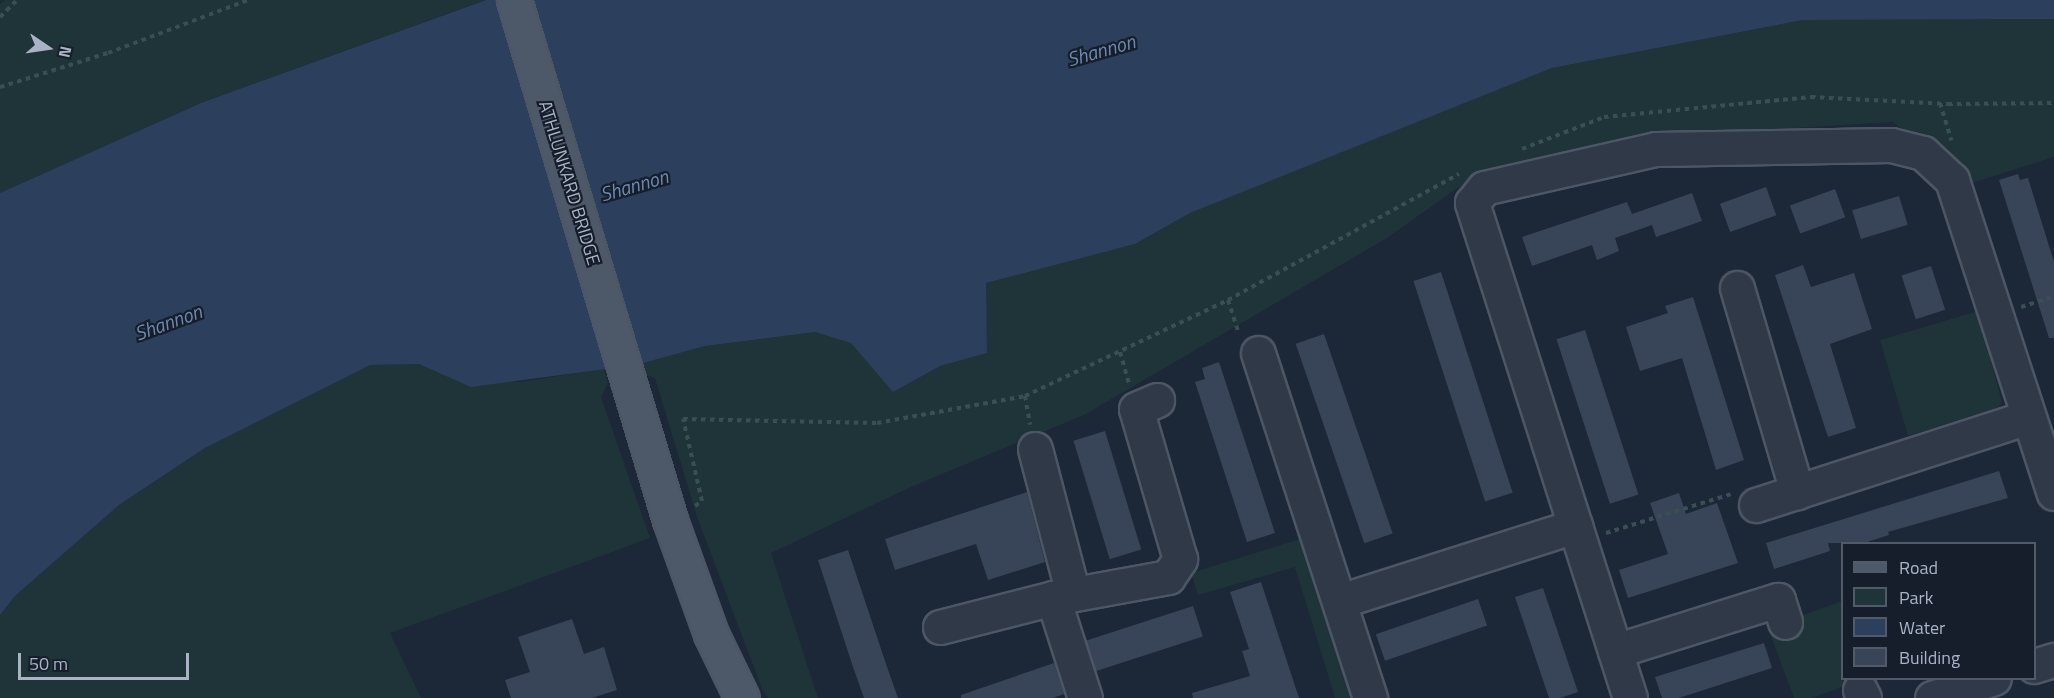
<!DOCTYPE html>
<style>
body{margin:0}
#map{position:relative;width:2054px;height:698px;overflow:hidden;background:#1c2737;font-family:"Titillium Web",sans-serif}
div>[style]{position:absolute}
.green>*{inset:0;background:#1e3438}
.water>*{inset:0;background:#2c405e}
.building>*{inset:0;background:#384558;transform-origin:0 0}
.path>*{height:4px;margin-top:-2px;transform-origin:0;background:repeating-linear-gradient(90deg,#395052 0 4.5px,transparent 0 9px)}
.roads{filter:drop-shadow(2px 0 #4d5665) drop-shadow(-2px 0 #4d5665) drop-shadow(0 2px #4d5665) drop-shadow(0 -2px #4d5665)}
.minor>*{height:33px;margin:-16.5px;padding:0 16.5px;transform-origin:16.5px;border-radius:16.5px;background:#303947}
.major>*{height:33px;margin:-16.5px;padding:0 16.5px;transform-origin:16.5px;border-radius:16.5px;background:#4d5868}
span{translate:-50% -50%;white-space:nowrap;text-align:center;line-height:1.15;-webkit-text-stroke:4.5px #161e2b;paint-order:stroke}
.street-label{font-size:18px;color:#a9b3c5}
.water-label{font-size:20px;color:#6e89b1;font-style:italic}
.legend{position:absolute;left:1841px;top:542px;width:195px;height:138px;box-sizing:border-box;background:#161e2b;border:2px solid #515a69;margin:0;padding:8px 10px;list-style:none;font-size:18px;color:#a9b3c5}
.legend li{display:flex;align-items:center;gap:12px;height:30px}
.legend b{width:30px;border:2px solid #515a69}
.north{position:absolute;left:18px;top:18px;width:60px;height:60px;-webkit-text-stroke:4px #161e2b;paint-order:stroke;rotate:103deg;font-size:16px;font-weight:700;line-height:24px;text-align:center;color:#a9b3c5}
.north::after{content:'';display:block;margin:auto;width:21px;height:27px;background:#a9b3c5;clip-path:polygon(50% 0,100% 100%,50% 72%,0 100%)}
.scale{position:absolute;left:18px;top:653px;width:171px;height:27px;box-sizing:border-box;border:3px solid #a9b3c5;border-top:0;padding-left:8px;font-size:18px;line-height:21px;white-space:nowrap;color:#a9b3c5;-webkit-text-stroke:4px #161e2b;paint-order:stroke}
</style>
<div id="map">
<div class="green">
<div style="clip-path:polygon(5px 0,485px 0,201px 103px,0 193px,0 4px)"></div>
<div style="clip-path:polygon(2054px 19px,2054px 157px,1972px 183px,1893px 122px,1663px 136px,1564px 155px,1459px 187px,1387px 238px,1086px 414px,911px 487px,771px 553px,818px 698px,768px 698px,763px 691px,697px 517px,655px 378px,643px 374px,636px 365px,705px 346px,815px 332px,851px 342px,893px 392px,940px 366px,987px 353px,985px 283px,1135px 244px,1190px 213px,1552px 68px,1803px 20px)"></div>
<div style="clip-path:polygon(1978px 311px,2002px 403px,1997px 408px,1908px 436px,1880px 340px)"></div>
<div style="clip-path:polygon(419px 364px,518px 382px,604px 369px,608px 383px,601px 397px,650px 538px,390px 633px,421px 698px,0 698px,0 615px,15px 596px,119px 505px,205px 448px,302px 397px,370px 365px)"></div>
<div style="clip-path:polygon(1300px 539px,1352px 698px,1335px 698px,1295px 567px,1198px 595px,1191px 573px)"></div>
<div style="clip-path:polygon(1842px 601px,1842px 678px,1865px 679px,1811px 698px,1794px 698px,1768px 628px)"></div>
</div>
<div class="water">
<div style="clip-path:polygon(486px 0,2054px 0,2054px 19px,1803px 20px,1552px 68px,1190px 213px,1135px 244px,986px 283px,987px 353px,940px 366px,893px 392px,851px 343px,815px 332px,705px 346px,636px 365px,471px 387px,419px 364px,370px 365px,205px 448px,119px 505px,15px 596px,0 615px,0 193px,201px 103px)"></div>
</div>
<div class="building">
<div style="clip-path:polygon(2018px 174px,2020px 180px,2028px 178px,2054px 262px,2054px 338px,2049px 338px,1999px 180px)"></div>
<div style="left:1766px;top:187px;width:30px;height:49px;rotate:70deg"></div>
<div style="left:1835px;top:189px;width:30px;height:48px;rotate:70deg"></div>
<div style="clip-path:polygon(1692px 193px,1702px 221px,1656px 237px,1652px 225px,1615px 238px,1619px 251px,1597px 260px,1592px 245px,1532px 266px,1522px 237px,1627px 202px,1632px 214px)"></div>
<div style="left:1899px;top:196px;width:30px;height:49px;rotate:73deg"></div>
<div style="clip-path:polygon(1803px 265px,1811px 287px,1854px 273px,1872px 329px,1830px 344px,1856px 428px,1828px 437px,1775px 275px)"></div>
<div style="left:1931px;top:266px;width:46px;height:31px;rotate:72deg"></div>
<div style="left:1441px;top:272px;width:232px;height:29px;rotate:72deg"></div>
<div style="clip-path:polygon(1693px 297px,1744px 460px,1716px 470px,1682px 358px,1640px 371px,1626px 327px,1668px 313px,1665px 306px)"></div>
<div style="left:1585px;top:330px;width:173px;height:30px;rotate:72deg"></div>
<div style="left:1324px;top:334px;width:211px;height:30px;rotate:71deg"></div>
<div style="clip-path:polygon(1219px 362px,1275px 533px,1247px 542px,1195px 382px,1205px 379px,1202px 368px)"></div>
<div style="left:1105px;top:431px;width:124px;height:33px;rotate:73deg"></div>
<div style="clip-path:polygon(1999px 471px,2008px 498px,1888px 532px,1889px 535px,1864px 543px,1828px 543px,1830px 551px,1774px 569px,1766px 543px)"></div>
<div style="clip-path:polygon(1027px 492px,1045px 562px,988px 580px,976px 544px,895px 570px,885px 539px)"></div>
<div style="clip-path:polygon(1679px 493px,1686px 514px,1717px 503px,1738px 563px,1628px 598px,1619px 570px,1668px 554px,1650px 503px)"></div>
<div style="clip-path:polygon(848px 550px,886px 664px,898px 698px,864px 698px,853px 667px,818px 560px)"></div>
<div style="clip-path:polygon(1261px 582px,1299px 698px,1193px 698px,1192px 693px,1250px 676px,1242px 651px,1249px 649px,1230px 592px)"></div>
<div style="clip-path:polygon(1543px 588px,1578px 692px,1560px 698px,1549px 698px,1515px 597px)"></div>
<div style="left:1478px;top:599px;width:28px;height:108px;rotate:71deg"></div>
<div style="left:1193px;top:606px;width:32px;height:112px;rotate:72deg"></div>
<div style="clip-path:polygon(572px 619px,584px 654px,604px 647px,617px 690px,592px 698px,511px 698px,505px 680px,530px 672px,518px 637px)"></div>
<div style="clip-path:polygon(1764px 643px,1772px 668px,1679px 698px,1662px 698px,1655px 677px)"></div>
<div style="clip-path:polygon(1054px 663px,1064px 694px,1053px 698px,961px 698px,961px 695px)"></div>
</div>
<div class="path">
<div style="left:0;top:17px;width:24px;rotate:-45deg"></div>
<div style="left:0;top:87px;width:113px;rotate:-17.5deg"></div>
<div style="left:108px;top:53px;width:150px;rotate:-20.7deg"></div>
<div style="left:1940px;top:103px;width:39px;rotate:73deg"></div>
<div style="left:1522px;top:149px;width:88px;rotate:-21.3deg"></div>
<div style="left:1604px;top:117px;width:208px;rotate:-5.5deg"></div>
<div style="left:1811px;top:97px;width:137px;rotate:2.9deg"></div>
<div style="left:1948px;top:104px;width:106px;rotate:-0.5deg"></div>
<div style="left:1228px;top:300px;width:35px;rotate:72deg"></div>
<div style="left:2021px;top:307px;width:35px;rotate:-18deg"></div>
<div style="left:1120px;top:352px;width:32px;rotate:74deg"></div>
<div style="left:1025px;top:396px;width:29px;rotate:80deg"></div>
<div style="left:695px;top:506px;width:9px;rotate:-36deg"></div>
<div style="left:702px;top:501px;width:84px;rotate:-103deg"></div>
<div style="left:683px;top:419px;width:194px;rotate:1.2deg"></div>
<div style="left:877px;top:423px;width:150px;rotate:-10.3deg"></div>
<div style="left:1025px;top:396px;width:225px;rotate:-25.3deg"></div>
<div style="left:1228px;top:300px;width:263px;rotate:-28.6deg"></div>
<div style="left:1606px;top:533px;width:131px;rotate:-17.3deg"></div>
</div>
<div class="roads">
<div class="minor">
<div style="left:1737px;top:288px;width:213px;rotate:73.6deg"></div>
<div style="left:1258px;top:353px;width:363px;rotate:72deg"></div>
<div style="left:1035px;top:449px;width:150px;rotate:75.3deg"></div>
<div style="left:1756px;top:505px;width:284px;rotate:-17.9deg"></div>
<div style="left:1053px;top:598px;width:117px;rotate:-10.3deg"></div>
<div style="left:1168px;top:577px;width:22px;rotate:-56deg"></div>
<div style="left:1180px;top:559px;width:156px;rotate:-106.3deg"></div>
<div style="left:1136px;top:409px;width:23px;rotate:-23deg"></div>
<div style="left:1340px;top:601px;width:247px;rotate:-17.7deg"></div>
<div style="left:940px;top:627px;width:117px;rotate:-14.4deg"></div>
<div style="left:1053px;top:598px;width:105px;rotate:72.3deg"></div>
<div style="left:1615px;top:651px;width:171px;rotate:-17.4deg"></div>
<div style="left:1778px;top:600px;width:23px;rotate:72deg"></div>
<div style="left:2034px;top:666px;width:21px;rotate:-17deg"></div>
<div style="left:1860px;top:690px;width:9px;rotate:63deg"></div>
<div style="left:1630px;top:698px;width:520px;rotate:-107.7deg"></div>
<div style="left:1472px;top:203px;width:19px;rotate:-51deg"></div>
<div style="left:1484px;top:188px;width:176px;rotate:-12.8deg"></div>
<div style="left:1656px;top:149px;width:235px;rotate:-1deg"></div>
<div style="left:1891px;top:145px;width:33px;rotate:14deg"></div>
<div style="left:1923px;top:153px;width:40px;rotate:43deg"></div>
<div style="left:1952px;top:180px;width:329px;rotate:72deg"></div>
<div style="left:1932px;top:698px;width:65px;rotate:-17.9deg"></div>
</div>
<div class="major">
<div style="left:514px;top:0;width:543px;rotate:73.3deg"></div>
<div style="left:670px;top:520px;width:121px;rotate:70.2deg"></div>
<div style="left:711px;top:634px;width:71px;rotate:64.2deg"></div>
</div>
</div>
<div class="street-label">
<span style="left:569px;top:183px;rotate:73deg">ATHLUNKARD BRIDGE</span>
</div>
<div class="water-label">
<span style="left:1101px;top:50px;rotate:-16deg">Shannon</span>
<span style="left:634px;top:185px;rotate:-16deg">Shannon</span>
<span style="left:168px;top:322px;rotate:-20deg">Shannon</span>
</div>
<ul class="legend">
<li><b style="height:8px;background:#4d5868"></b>Road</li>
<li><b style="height:16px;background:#1e3438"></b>Park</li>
<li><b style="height:16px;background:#2c405e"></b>Water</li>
<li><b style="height:16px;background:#384558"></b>Building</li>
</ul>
<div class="north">N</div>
<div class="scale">50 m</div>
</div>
